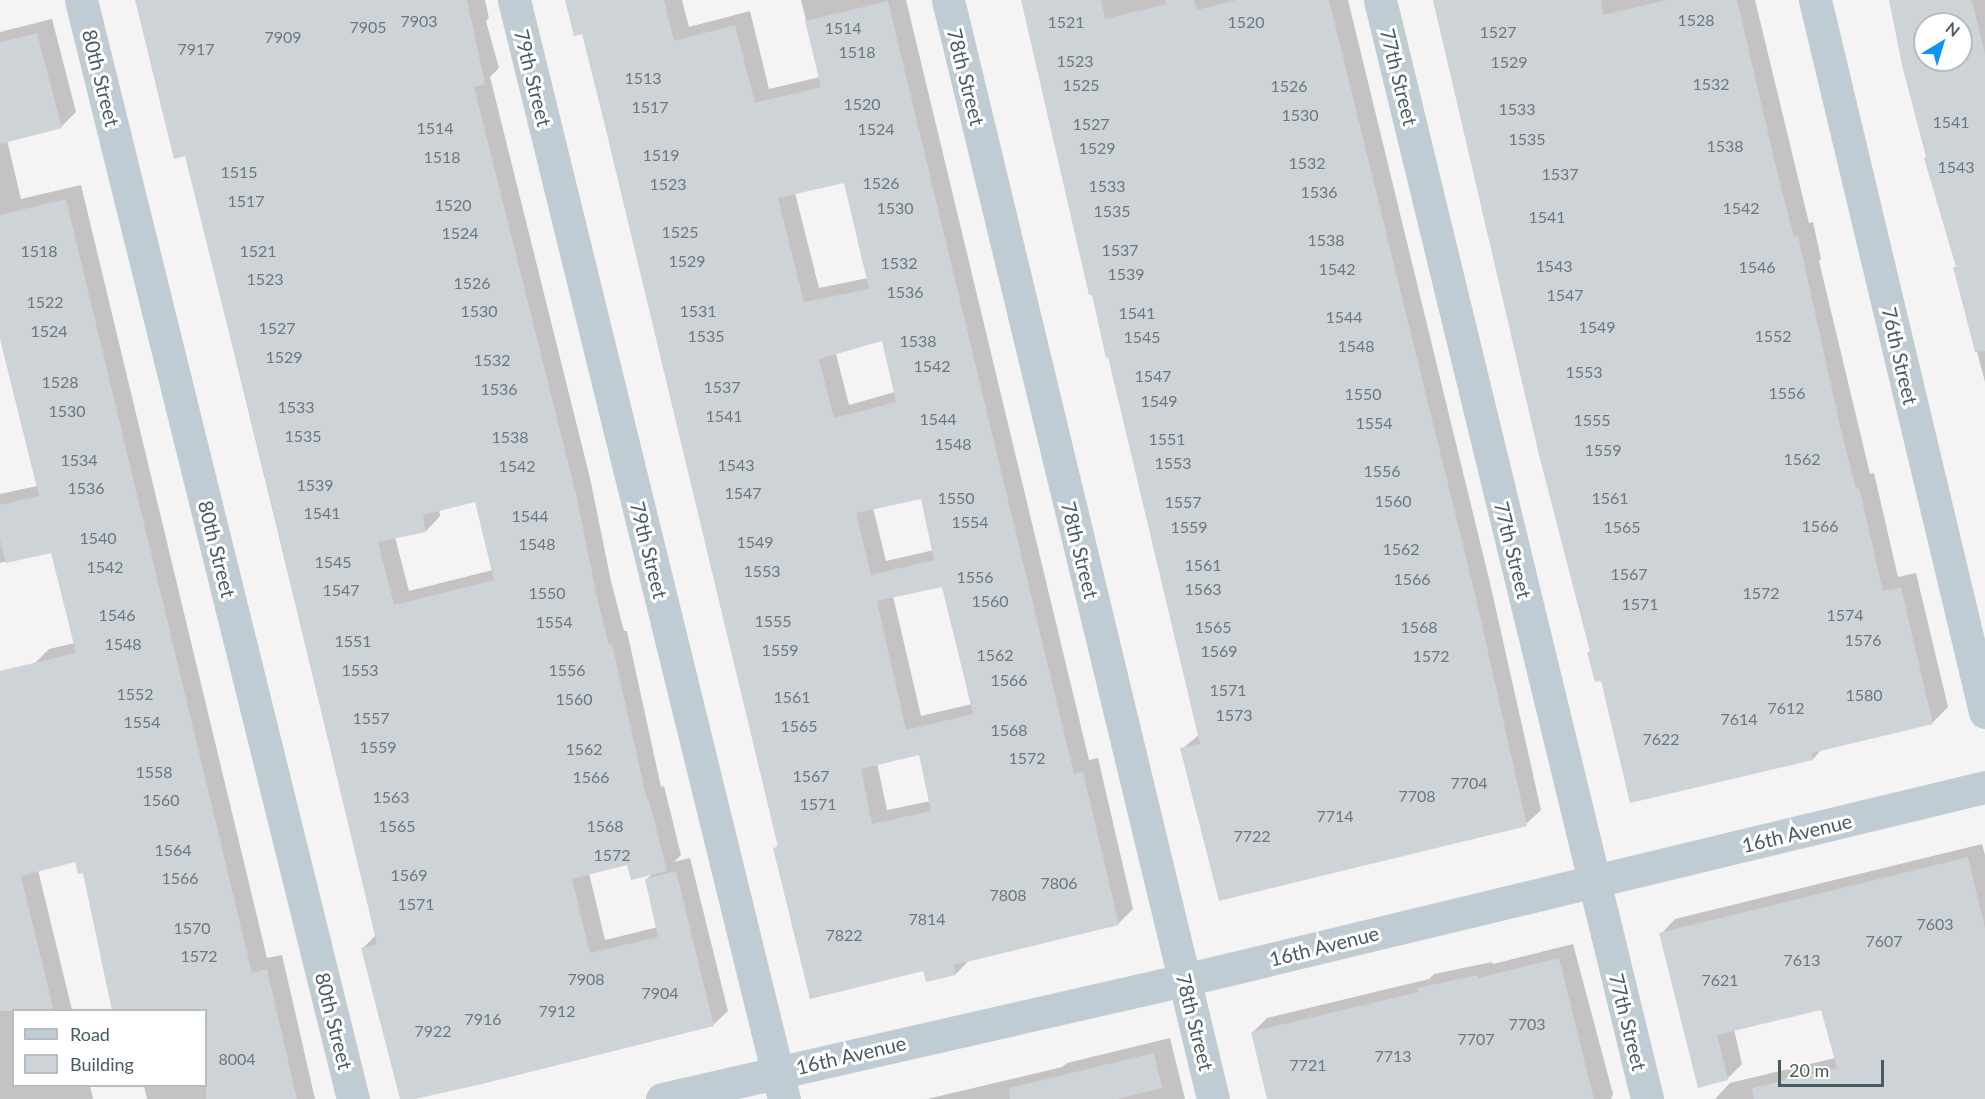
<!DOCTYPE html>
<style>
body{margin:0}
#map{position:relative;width:1985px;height:1099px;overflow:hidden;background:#f5f3f3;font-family:Lato,sans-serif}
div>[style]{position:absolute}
.shadow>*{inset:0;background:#0003}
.building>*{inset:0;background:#ced3d8}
.minor>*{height:33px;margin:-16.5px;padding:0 16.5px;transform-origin:16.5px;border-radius:16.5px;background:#c0ccd3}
span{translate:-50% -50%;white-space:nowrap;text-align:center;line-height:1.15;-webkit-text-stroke:6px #fff;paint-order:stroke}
.number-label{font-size:16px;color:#6a7880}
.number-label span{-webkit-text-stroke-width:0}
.street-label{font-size:20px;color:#485a62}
.legend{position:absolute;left:12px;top:1009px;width:195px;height:78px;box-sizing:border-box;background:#fff;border:2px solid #b6bdc0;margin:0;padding:8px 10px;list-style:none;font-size:18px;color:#485a62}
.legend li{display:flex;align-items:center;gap:12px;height:30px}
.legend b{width:30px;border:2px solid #b6bdc0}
.north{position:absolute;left:1913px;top:12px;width:60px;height:60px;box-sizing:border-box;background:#fff;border:2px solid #b6bdc0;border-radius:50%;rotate:38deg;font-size:16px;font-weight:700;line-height:24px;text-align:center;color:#485a62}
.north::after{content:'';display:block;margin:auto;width:21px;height:27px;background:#0d93f4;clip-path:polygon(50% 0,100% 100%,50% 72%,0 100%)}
.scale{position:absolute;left:1778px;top:1060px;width:106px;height:27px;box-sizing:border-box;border:3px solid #485a62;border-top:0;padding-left:8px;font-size:18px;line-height:21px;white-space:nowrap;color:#485a62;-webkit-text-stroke:4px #fff;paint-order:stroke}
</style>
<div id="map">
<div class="shadow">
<div style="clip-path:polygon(evenodd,140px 0,485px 0,489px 18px,486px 21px,499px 68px,490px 77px,590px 478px,611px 581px,624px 631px,627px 631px,661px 787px,664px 786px,681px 855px,674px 862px,690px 858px,728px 1011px,713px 1025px,402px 1099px,363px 948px,376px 935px,186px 155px,140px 0,476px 500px,493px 570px,409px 591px,395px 537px,426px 531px,440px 516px,439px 509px,476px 500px,140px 0,629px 863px,653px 873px,646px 880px,658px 927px,605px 940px,589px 873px,629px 863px)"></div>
<div style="clip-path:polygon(evenodd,567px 0,682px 0,689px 27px,750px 11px,769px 89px,820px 77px,801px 0,906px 0,1089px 760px,1098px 758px,1133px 909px,1118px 924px,970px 959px,956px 974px,925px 969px,774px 849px,779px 844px,583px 32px,567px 0,845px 181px,868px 278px,819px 288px,795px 193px,845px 181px,567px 0,883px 339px,895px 392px,849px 405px,836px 354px,883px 339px,567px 0,922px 497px,934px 550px,886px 561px,873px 508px,922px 497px,567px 0,943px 585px,972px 704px,921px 716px,893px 596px,943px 585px,567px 0,920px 753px,931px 801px,887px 810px,877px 763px,920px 753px)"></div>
<div style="clip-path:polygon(1022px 0,1348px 0,1490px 583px,1541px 810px,1526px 824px,1182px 749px,1200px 734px)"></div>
<div style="clip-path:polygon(1433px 0,1755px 0,1809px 223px,1813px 222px,1821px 259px,1819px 261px,1870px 474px,1874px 473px,1898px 577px,1916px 573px,1948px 707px,1933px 722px,1823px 748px,1813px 759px,1602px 679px,1589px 653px,1592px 650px)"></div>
<div style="clip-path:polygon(evenodd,1890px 0,1985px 0,1985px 382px,1955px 268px,1957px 265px,1890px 0,1925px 24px,1961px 24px,1961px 60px,1925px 60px,1925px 24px)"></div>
<div style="clip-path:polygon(52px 19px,76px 112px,61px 127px,7px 140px,21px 199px,81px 185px,267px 958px,282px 955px,315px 1099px,147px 1099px,144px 1086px,206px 1086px,206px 1010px,76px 860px,38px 870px,72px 1010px,14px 1010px,14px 1086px,90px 1086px,93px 1099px,0 1099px,0 681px,34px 664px,49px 649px,75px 643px,52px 551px,0 563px,0 494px,37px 486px,0 333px,0 32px)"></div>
<div style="clip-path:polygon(1982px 844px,1985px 855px,1985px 1099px,1715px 1099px,1730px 1083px,1835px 1058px,1822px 1008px,1734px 1029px,1742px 1064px,1727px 1079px,1661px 934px,1675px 919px)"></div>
<div style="clip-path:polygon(1573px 944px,1613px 1094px,1611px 1099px,1268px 1099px,1253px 1032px,1267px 1018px,1429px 979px,1434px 974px,1492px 962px,1493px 964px)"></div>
<div style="clip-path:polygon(1170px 1038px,1185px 1099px,927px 1099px,1062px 1067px,1067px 1063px)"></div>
</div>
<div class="building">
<div style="clip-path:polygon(evenodd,135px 0,467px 0,485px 84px,474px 87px,576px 494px,597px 597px,609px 645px,612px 644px,647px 800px,649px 800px,667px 871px,631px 880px,627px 865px,572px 879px,590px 953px,658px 937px,645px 879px,676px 871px,714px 1026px,482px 1084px,415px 1099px,400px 1099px,361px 948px,377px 944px,261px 461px,185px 156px,174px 159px,135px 0,475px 502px,494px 580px,394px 605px,378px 542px,426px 532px,423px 515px,475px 502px)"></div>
<div style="clip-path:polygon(evenodd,565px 0,664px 0,674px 41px,735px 25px,755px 103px,821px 87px,805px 21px,888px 1px,1074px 774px,1083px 772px,1119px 925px,954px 965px,956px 975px,926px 982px,923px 971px,810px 999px,773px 848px,778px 847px,605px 126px,582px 34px,574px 36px,565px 0,844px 183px,869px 289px,804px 302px,778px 198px,844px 183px,565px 0,882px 341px,896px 402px,834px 418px,819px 359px,882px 341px,565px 0,921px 499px,934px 560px,871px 575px,856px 513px,921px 499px,565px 0,942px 587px,973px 714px,906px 730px,877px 601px,942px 587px,565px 0,919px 755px,931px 811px,872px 824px,861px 769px,919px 755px)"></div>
<div style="clip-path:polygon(1021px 0,1101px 0,1105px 19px,1166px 4px,1165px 0,1194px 0,1197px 10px,1237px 0,1329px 0,1476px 598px,1527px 826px,1219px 901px,1180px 748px,1200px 744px,1108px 357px,1106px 358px,1092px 295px,1089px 295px)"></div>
<div style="clip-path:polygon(1433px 0,1601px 0,1603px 15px,1666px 0,1737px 0,1778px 175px,1794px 237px,1798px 236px,1841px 430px,1856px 488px,1859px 487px,1883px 591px,1901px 587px,1933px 724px,1812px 753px,1813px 760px,1630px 803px,1601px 681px,1595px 682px,1587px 652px,1590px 652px,1539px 455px)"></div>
<div style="clip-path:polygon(evenodd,1889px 0,1972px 0,1985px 54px,1985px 351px,1975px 352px,1953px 267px,1956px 267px,1924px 158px,1926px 157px,1902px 65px,1889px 0,1925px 24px,1961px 24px,1961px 60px,1925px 60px,1925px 24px)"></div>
<div style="clip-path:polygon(37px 33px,62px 128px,0 144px,0 42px)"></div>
<div style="clip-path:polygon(66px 199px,252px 973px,267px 969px,297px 1099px,206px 1099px,206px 1011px,112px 1011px,83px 873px,78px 874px,75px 862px,21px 876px,54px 1011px,0 1011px,0 671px,76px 653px,51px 553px,6px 563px,0 539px,0 505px,39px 496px,0 339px,0 215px)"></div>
<div style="clip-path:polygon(1968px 857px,1985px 928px,1985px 1099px,1754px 1099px,1752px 1088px,1837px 1068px,1821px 1010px,1717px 1035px,1728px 1080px,1698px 1088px,1659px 933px)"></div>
<div style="clip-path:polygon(1559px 958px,1594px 1099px,1267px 1099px,1251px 1032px,1418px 992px,1417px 988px,1478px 975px,1478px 978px)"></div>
<div style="clip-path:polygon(1154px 1053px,1162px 1088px,1117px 1099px,1010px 1099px,1009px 1088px)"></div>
</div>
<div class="minor">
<div style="left:81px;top:0;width:1132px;rotate:76.1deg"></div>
<div style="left:514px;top:0;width:1132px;rotate:76.2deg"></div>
<div style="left:948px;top:0;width:1130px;rotate:76.44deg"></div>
<div style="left:1380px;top:0;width:1131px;rotate:76.34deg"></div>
<div style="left:1815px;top:0;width:732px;rotate:76.57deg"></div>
<div style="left:662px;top:1099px;width:535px;rotate:-12.84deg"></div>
<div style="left:1184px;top:980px;width:824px;rotate:-13.55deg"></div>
</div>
<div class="number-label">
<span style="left:1696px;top:20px">1528</span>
<span style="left:419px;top:21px">7903</span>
<span style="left:1066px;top:22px">1521</span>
<span style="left:1246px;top:22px">1520</span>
<span style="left:368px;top:27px">7905</span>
<span style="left:843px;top:28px">1514</span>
<span style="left:1498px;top:32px">1527</span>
<span style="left:283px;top:37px">7909</span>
<span style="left:196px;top:49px">7917</span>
<span style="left:857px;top:52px">1518</span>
<span style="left:1075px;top:61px">1523</span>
<span style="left:1509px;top:62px">1529</span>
<span style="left:643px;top:78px">1513</span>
<span style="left:1711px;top:84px">1532</span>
<span style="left:1081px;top:85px">1525</span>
<span style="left:1289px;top:86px">1526</span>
<span style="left:862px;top:104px">1520</span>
<span style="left:650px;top:107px">1517</span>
<span style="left:1517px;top:109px">1533</span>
<span style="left:1300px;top:115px">1530</span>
<span style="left:1951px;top:122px">1541</span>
<span style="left:1091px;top:124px">1527</span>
<span style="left:435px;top:128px">1514</span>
<span style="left:876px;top:129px">1524</span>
<span style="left:1527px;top:139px">1535</span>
<span style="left:1725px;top:146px">1538</span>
<span style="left:1097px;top:148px">1529</span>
<span style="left:661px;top:155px">1519</span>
<span style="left:442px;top:157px">1518</span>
<span style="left:1307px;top:163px">1532</span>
<span style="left:1956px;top:167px">1543</span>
<span style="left:239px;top:172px">1515</span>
<span style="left:1560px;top:174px">1537</span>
<span style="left:881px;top:183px">1526</span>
<span style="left:668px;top:184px">1523</span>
<span style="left:1107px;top:186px">1533</span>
<span style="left:1319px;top:192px">1536</span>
<span style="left:246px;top:201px">1517</span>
<span style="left:453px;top:205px">1520</span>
<span style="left:895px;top:208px">1530</span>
<span style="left:1741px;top:208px">1542</span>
<span style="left:1112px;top:211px">1535</span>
<span style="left:1547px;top:217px">1541</span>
<span style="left:680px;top:232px">1525</span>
<span style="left:460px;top:233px">1524</span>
<span style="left:1326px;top:240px">1538</span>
<span style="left:1120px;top:250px">1537</span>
<span style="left:39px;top:251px">1518</span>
<span style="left:258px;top:251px">1521</span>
<span style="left:687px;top:261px">1529</span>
<span style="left:899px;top:263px">1532</span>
<span style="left:1554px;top:266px">1543</span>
<span style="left:1757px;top:267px">1546</span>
<span style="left:1337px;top:269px">1542</span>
<span style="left:1126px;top:274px">1539</span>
<span style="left:265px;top:279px">1523</span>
<span style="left:472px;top:283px">1526</span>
<span style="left:905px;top:292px">1536</span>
<span style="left:1565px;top:295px">1547</span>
<span style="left:45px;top:302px">1522</span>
<span style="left:479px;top:311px">1530</span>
<span style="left:698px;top:311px">1531</span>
<span style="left:1137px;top:313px">1541</span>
<span style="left:1344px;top:317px">1544</span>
<span style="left:1597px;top:327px">1549</span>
<span style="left:277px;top:328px">1527</span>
<span style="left:49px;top:331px">1524</span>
<span style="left:706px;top:336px">1535</span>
<span style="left:1773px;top:336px">1552</span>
<span style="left:1142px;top:337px">1545</span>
<span style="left:918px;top:341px">1538</span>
<span style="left:1356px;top:346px">1548</span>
<span style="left:284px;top:357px">1529</span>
<span style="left:492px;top:360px">1532</span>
<span style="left:932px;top:366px">1542</span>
<span style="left:1584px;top:372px">1553</span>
<span style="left:1153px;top:376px">1547</span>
<span style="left:60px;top:382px">1528</span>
<span style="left:722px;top:387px">1537</span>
<span style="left:499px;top:389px">1536</span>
<span style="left:1787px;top:393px">1556</span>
<span style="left:1363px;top:394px">1550</span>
<span style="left:1159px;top:401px">1549</span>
<span style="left:296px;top:407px">1533</span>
<span style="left:67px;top:411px">1530</span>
<span style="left:724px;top:416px">1541</span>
<span style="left:938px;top:419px">1544</span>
<span style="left:1592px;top:420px">1555</span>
<span style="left:1374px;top:423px">1554</span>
<span style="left:303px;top:436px">1535</span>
<span style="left:510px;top:437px">1538</span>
<span style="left:1167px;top:439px">1551</span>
<span style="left:953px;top:444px">1548</span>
<span style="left:1603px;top:450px">1559</span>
<span style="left:1802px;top:459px">1562</span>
<span style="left:79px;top:460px">1534</span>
<span style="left:1173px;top:463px">1553</span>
<span style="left:736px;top:465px">1543</span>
<span style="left:517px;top:466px">1542</span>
<span style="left:1382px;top:471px">1556</span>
<span style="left:315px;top:485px">1539</span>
<span style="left:86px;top:488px">1536</span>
<span style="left:743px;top:493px">1547</span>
<span style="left:956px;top:498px">1550</span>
<span style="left:1610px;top:498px">1561</span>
<span style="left:1393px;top:501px">1560</span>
<span style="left:1183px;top:502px">1557</span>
<span style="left:322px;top:513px">1541</span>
<span style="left:530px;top:516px">1544</span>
<span style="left:970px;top:522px">1554</span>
<span style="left:1820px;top:526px">1566</span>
<span style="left:1189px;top:527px">1559</span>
<span style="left:1622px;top:527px">1565</span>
<span style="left:98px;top:538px">1540</span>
<span style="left:755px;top:542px">1549</span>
<span style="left:537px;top:544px">1548</span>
<span style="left:1401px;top:549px">1562</span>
<span style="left:333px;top:562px">1545</span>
<span style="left:1203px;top:565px">1561</span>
<span style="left:105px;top:567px">1542</span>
<span style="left:762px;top:571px">1553</span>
<span style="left:1629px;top:574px">1567</span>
<span style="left:975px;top:577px">1556</span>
<span style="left:1412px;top:579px">1566</span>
<span style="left:1203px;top:589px">1563</span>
<span style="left:341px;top:590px">1547</span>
<span style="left:547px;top:593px">1550</span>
<span style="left:1761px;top:593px">1572</span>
<span style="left:990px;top:601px">1560</span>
<span style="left:1640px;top:604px">1571</span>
<span style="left:117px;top:615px">1546</span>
<span style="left:1845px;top:615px">1574</span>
<span style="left:773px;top:621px">1555</span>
<span style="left:554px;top:622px">1554</span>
<span style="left:1213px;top:627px">1565</span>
<span style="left:1419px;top:627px">1568</span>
<span style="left:1863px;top:640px">1576</span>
<span style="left:353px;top:641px">1551</span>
<span style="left:123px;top:644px">1548</span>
<span style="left:780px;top:650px">1559</span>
<span style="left:1219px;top:651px">1569</span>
<span style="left:995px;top:655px">1562</span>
<span style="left:1431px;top:656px">1572</span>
<span style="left:360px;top:670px">1553</span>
<span style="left:567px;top:670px">1556</span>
<span style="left:1009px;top:680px">1566</span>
<span style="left:1228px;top:690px">1571</span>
<span style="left:135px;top:694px">1552</span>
<span style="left:1864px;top:695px">1580</span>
<span style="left:792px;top:697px">1561</span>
<span style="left:574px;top:699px">1560</span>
<span style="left:1786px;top:708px">7612</span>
<span style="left:1234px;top:715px">1573</span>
<span style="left:371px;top:718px">1557</span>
<span style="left:1739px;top:719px">7614</span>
<span style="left:142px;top:722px">1554</span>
<span style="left:799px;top:726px">1565</span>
<span style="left:1009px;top:730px">1568</span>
<span style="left:1661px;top:739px">7622</span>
<span style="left:378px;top:747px">1559</span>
<span style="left:584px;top:749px">1562</span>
<span style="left:1027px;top:758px">1572</span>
<span style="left:154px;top:772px">1558</span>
<span style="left:811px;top:776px">1567</span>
<span style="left:591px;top:777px">1566</span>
<span style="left:1469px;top:783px">7704</span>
<span style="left:1417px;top:796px">7708</span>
<span style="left:391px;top:797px">1563</span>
<span style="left:161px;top:800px">1560</span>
<span style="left:818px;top:804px">1571</span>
<span style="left:1335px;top:816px">7714</span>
<span style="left:397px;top:826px">1565</span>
<span style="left:605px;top:826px">1568</span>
<span style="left:1252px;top:836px">7722</span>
<span style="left:173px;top:850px">1564</span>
<span style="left:612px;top:855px">1572</span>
<span style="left:409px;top:875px">1569</span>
<span style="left:180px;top:878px">1566</span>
<span style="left:1059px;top:883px">7806</span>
<span style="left:1008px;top:895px">7808</span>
<span style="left:416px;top:904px">1571</span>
<span style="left:927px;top:919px">7814</span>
<span style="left:1935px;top:924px">7603</span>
<span style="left:192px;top:928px">1570</span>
<span style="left:844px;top:935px">7822</span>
<span style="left:1884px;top:941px">7607</span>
<span style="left:199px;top:956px">1572</span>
<span style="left:1802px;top:960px">7613</span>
<span style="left:586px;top:979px">7908</span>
<span style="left:1720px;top:980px">7621</span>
<span style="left:660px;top:993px">7904</span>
<span style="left:557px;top:1011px">7912</span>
<span style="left:483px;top:1019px">7916</span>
<span style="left:1527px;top:1024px">7703</span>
<span style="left:433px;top:1031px">7922</span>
<span style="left:1476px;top:1039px">7707</span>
<span style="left:1393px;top:1056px">7713</span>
<span style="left:237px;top:1059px">8004</span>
<span style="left:1308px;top:1065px">7721</span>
</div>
<div class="street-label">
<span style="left:966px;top:77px;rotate:76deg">78th Street</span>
<span style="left:1399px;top:77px;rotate:76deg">77th Street</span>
<span style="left:101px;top:78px;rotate:76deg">80th Street</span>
<span style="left:533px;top:78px;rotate:76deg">79th Street</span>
<span style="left:1900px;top:356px;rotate:77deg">76th Street</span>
<span style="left:217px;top:549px;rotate:76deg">80th Street</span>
<span style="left:649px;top:550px;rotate:76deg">79th Street</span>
<span style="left:1080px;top:550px;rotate:76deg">78th Street</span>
<span style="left:1513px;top:550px;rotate:76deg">77th Street</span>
<span style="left:1797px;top:833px;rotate:-13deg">16th Avenue</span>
<span style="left:1324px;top:946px;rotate:-14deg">16th Avenue</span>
<span style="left:334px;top:1021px;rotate:76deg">80th Street</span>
<span style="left:1195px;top:1022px;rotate:76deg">78th Street</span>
<span style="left:1628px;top:1022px;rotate:76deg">77th Street</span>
<span style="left:851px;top:1055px;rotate:-13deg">16th Avenue</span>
</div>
<ul class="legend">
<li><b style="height:8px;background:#c0ccd3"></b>Road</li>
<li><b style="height:16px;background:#ced3d8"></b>Building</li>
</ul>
<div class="north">N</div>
<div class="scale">20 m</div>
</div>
